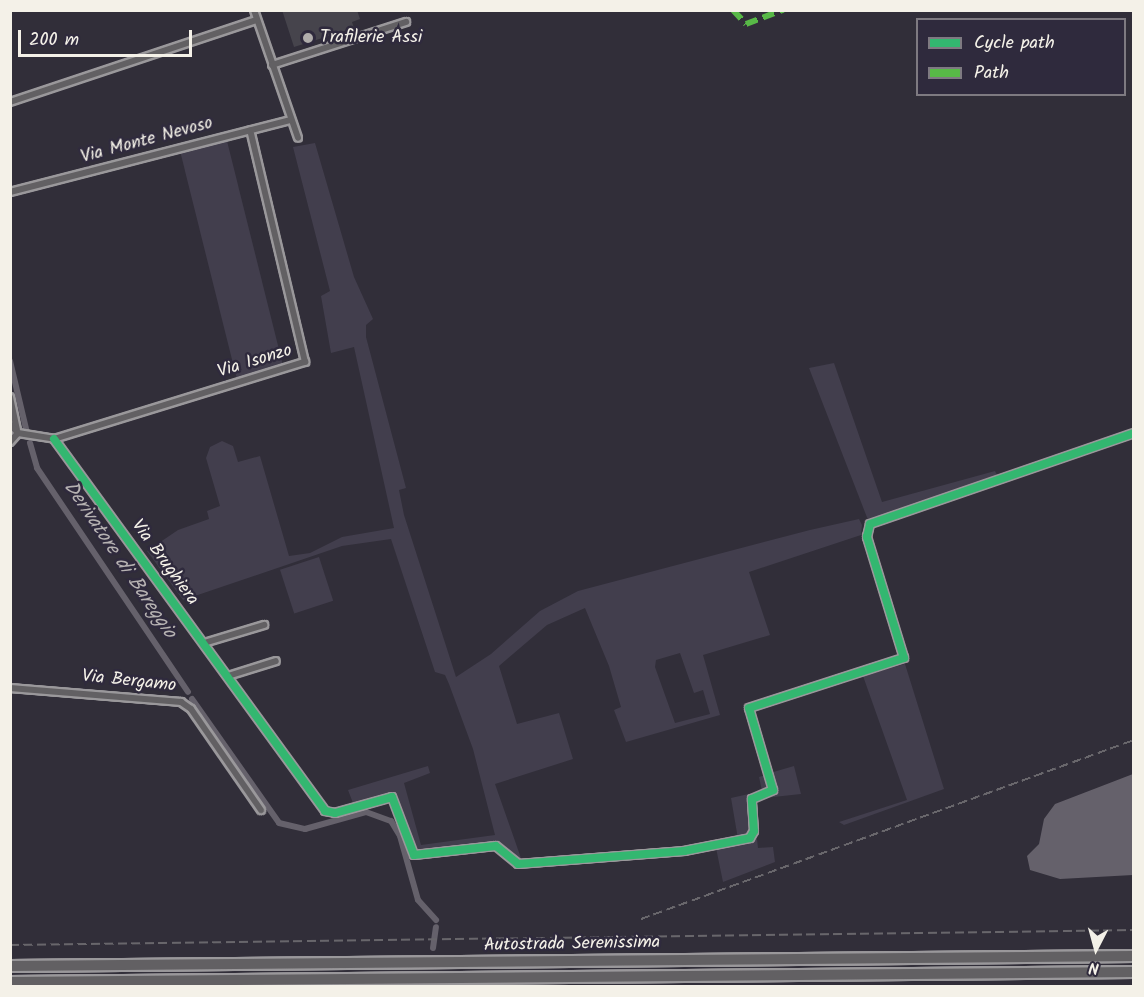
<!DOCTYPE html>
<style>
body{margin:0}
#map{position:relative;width:1144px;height:997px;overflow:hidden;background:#312e39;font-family:Kalam,sans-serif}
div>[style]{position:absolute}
.green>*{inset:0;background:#423e4d;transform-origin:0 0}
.water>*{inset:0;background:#65616b}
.canal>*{height:6px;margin:-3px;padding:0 3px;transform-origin:3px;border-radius:3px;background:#65616b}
.building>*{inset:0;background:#46444c}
.roads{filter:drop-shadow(2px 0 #9a989b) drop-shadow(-2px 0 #9a989b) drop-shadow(0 2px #9a989b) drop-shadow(0 -2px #9a989b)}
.minor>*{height:6px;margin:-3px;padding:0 3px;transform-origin:3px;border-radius:3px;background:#626063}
.motorway>*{height:10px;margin:-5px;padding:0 5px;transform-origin:5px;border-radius:5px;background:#626063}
.rail>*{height:1.5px;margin-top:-0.75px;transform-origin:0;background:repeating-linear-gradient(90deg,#68666b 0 9px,transparent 0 13.5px)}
.quiet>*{height:6px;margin-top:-3px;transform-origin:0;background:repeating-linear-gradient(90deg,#58b947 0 12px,transparent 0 18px)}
.cycleway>*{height:8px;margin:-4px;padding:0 4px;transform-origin:4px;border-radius:4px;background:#33b770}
.dots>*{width:16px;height:16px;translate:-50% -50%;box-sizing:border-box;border:3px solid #2f2a3d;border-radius:50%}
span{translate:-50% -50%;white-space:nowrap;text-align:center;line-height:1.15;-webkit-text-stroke:5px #2f2a3d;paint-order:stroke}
.poi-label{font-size:18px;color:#f4f1e8}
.left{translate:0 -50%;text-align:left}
.street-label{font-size:18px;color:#f4f1e8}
.water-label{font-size:20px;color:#b6b2b2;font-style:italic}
.frame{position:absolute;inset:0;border:12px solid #f4f1e8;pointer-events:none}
.legend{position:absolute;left:916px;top:18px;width:210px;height:78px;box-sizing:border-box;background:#2f2a3d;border:2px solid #7e7a81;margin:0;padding:8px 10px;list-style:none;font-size:18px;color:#f4f1e8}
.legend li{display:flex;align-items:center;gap:12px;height:30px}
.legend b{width:30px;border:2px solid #7e7a81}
.north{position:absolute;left:1066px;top:919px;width:60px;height:60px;-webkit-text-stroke:4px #2f2a3d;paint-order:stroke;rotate:186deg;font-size:16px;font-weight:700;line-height:24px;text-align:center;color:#f4f1e8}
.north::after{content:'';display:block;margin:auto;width:21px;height:27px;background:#f4f1e8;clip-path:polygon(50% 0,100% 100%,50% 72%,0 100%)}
.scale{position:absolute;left:18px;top:30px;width:174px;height:27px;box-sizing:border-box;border:3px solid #f4f1e8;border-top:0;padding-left:8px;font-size:18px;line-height:21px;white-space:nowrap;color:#f4f1e8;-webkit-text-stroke:4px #2f2a3d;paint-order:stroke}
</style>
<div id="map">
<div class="green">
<div style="left:227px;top:141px;width:233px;height:48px;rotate:76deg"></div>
<div style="clip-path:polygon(evenodd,315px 143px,354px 277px,373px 319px,366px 325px,366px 337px,406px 488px,399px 490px,404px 515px,456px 677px,491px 654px,540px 611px,578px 591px,810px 530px,859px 519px,862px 525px,861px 535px,749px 572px,770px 635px,703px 655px,720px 715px,626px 742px,614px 710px,621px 707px,609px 666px,585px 608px,547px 625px,499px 666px,517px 724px,559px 713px,573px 759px,495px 784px,522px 861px,515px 861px,501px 847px,421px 855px,412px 849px,395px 797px,383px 795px,353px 803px,348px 790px,428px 766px,430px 773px,404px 783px,421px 845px,495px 835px,473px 749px,449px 684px,445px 675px,435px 672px,391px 539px,342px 546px,183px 600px,147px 551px,178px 530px,209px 519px,207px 511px,220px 506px,206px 458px,210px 447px,222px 441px,233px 446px,238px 462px,260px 456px,289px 556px,310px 553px,342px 537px,394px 528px,354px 347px,331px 353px,321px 296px,330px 291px,293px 147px,315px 143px,680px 653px,694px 693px,703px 690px,710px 714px,675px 723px,655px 667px,656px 660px,680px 653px)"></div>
<div style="clip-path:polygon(834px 363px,882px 502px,995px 471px,997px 475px,868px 520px,809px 368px)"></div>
<div style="left:319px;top:557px;width:46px;height:41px;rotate:72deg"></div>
<div style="clip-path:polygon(905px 664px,944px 789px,844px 825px,839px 822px,907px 800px,863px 676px)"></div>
<div style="clip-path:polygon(794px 766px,801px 794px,754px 799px,776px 793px,770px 773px)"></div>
<div style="clip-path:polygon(766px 775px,769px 791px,749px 796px,753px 831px,738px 839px,731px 798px,762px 791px,759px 777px)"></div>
<div style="clip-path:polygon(757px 839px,758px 848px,773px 847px,775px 862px,723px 882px,716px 848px)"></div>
</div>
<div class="water">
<div style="clip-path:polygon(1133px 774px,1133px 875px,1060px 879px,1030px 870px,1027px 856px,1039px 844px,1044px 819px,1055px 804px)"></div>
</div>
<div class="canal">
<div style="left:10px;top:361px;width:74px;rotate:76.7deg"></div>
<div style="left:30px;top:443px;width:26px;rotate:74deg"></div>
<div style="left:37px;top:468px;width:270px;rotate:56deg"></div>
<div style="left:192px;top:699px;width:151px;rotate:54.9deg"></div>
<div style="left:279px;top:823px;width:27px;rotate:13deg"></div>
<div style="left:305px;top:829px;width:63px;rotate:-15.6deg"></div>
<div style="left:366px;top:812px;width:27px;rotate:20deg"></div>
<div style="left:391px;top:821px;width:17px;rotate:59deg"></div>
<div style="left:400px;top:836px;width:66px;rotate:74.3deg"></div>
<div style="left:418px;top:900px;width:27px;rotate:48deg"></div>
<div style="left:433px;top:948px;width:21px;rotate:-82deg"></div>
</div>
<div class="building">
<div style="clip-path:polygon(282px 10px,357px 10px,360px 19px,352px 22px,354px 28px,294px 47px)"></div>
</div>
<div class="roads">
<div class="minor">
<div style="left:254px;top:10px;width:135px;rotate:71deg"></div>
<div style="left:272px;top:65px;width:141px;rotate:-17.8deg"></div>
<div style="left:10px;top:102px;width:260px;rotate:-18.4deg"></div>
<div style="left:10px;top:192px;width:290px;rotate:-14.4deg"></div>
<div style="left:10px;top:397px;width:33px;rotate:78deg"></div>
<div style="left:10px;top:424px;width:12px;rotate:48deg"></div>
<div style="left:18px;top:433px;width:12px;rotate:132deg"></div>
<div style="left:18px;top:433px;width:36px;rotate:9deg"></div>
<div style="left:54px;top:439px;width:263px;rotate:-17.1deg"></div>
<div style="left:305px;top:362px;width:238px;rotate:-103.3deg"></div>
<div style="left:54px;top:439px;width:460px;rotate:53.9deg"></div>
<div style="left:325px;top:811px;width:10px;rotate:11deg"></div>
<div style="left:335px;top:813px;width:59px;rotate:-15.7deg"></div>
<div style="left:392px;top:797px;width:62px;rotate:69.2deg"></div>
<div style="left:414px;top:855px;width:82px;rotate:-6.3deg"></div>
<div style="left:496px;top:846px;width:28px;rotate:39deg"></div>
<div style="left:518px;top:864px;width:167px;rotate:-4.5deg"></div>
<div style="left:684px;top:851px;width:67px;rotate:-11.1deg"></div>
<div style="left:750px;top:838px;width:8px;rotate:-60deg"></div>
<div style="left:754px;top:831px;width:32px;rotate:-94deg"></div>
<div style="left:752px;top:799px;width:23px;rotate:-23deg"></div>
<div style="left:773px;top:790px;width:85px;rotate:-106.3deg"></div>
<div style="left:749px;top:708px;width:163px;rotate:-17.9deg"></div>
<div style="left:904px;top:658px;width:127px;rotate:-107deg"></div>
<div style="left:867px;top:537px;width:13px;rotate:-77deg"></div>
<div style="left:870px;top:524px;width:279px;rotate:-19deg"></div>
<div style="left:204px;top:643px;width:63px;rotate:-16.7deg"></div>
<div style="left:228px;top:676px;width:50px;rotate:-17.4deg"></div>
<div style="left:10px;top:688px;width:172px;rotate:4.7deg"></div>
<div style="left:181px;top:702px;width:12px;rotate:35deg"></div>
<div style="left:191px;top:709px;width:123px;rotate:55.3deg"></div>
</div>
<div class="motorway">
<div style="left:10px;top:966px;width:1124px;rotate:-0.51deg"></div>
<div style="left:10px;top:982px;width:1124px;rotate:-0.51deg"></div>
</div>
</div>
<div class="rail">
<div style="left:641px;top:919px;width:524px;rotate:-19.96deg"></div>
<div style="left:10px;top:945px;width:1124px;rotate:-0.76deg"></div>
<div style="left:574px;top:948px;width:16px;rotate:-18deg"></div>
</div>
<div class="quiet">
<div style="left:733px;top:10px;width:19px;rotate:47deg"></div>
<div style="left:746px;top:24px;width:40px;rotate:-21deg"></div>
</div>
<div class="cycleway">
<div style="left:54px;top:439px;width:460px;rotate:53.9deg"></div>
<div style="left:325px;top:811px;width:10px;rotate:11deg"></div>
<div style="left:335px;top:813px;width:59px;rotate:-15.7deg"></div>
<div style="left:392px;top:797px;width:62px;rotate:69.2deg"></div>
<div style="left:414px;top:855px;width:82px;rotate:-6.3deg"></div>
<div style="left:496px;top:846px;width:28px;rotate:39deg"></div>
<div style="left:518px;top:864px;width:167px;rotate:-4.5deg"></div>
<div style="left:684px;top:851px;width:67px;rotate:-11.1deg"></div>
<div style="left:750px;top:838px;width:8px;rotate:-60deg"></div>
<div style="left:754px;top:831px;width:32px;rotate:-94deg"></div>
<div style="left:752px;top:799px;width:23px;rotate:-23deg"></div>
<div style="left:773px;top:790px;width:85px;rotate:-106.3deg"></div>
<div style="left:749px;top:708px;width:163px;rotate:-17.9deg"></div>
<div style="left:904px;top:658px;width:127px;rotate:-107deg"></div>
<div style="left:867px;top:537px;width:13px;rotate:-77deg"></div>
<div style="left:870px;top:524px;width:279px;rotate:-19deg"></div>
</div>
<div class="dots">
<div style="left:308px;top:38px;background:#b0adab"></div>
</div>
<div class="poi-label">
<span class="left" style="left:320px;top:38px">Trafilerie Assi</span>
</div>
<div class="street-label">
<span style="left:147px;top:141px;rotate:-15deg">Via Monte Nevoso</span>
<span style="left:255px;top:362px;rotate:-17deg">Via Isonzo</span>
<span style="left:164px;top:563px;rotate:54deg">Via Brughiera</span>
<span style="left:129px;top:682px;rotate:6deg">Via Bergamo</span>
<span style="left:572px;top:945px;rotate:-1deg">Autostrada Serenissima</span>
</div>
<div class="water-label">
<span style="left:119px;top:560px;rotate:56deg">Derivatore di Bareggio</span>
</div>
<div class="frame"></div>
<ul class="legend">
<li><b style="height:8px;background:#33b770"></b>Cycle path</li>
<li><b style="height:8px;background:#58b947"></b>Path</li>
</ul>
<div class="north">N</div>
<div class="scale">200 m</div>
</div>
